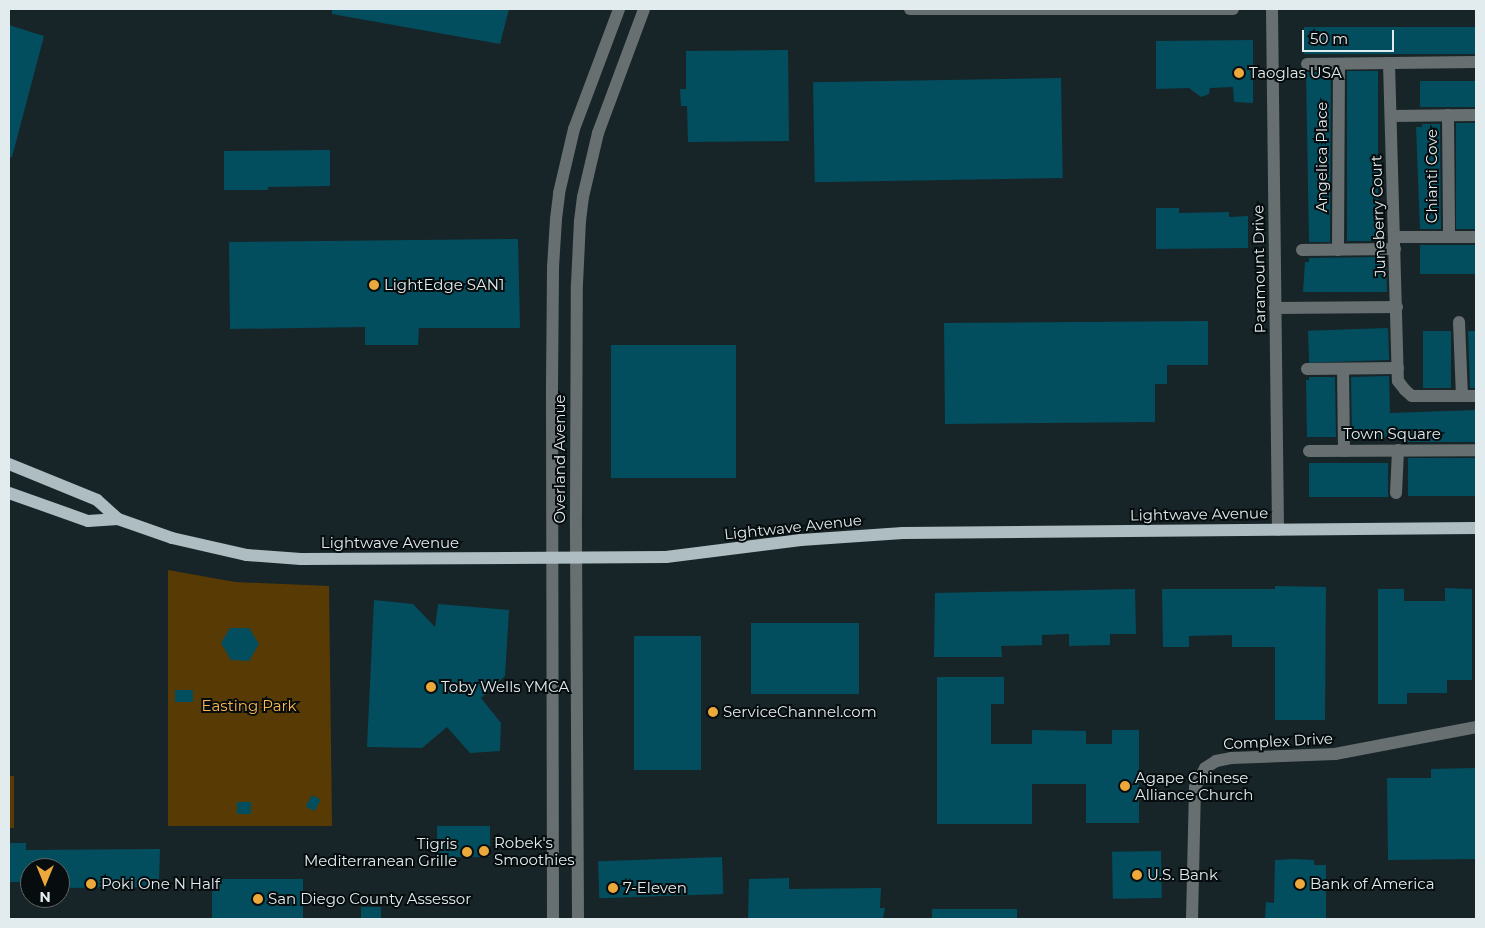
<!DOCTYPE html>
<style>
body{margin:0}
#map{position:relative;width:1485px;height:928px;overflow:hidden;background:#172529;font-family:Montserrat,sans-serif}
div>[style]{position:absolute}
.green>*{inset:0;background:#583a05;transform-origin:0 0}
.building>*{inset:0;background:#034e5e;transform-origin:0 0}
.minor>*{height:12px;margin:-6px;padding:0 6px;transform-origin:6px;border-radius:6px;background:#686f71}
.major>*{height:12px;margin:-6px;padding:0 6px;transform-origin:6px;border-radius:6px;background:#aebdc1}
.dots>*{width:14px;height:14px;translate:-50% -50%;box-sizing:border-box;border:2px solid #070d0f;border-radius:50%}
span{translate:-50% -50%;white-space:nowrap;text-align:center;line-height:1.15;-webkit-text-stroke:4px #070d0f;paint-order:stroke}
.poi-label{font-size:15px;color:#e2ebed}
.left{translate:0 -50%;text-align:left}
.right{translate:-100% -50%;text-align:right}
.street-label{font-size:15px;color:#e2ebed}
.park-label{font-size:15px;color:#ffb84e}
.frame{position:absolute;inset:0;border:10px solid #e2ebed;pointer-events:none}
.north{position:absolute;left:20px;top:858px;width:50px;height:50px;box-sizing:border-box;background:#070d0f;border:1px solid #5f6668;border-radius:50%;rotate:180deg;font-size:14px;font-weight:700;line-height:20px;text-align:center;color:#e2ebed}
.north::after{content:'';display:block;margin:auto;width:18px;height:22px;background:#eda83b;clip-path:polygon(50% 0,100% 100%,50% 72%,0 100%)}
.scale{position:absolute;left:1302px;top:30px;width:92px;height:22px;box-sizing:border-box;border:2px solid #e2ebed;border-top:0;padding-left:6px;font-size:15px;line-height:18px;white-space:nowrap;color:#e2ebed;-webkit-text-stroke:4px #070d0f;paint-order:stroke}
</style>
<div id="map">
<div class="green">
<div style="clip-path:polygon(168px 570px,235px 582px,329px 586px,332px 826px,168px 826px)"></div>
<div style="left:9px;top:776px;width:5px;height:52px"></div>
</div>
<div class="building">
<div style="clip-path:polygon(332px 9px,509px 9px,500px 44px,332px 14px)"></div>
<div style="clip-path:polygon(9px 25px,44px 36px,12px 157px,9px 157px)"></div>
<div style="left:1476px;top:27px;width:27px;height:172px;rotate:90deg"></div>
<div style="clip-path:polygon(1253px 40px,1253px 103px,1234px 102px,1233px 87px,1210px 88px,1209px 94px,1201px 97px,1189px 88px,1156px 89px,1156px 41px)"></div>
<div style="clip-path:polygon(788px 50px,789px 141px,688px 142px,687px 106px,681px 106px,680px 89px,686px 89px,686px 51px)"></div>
<div style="left:1378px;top:71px;width:170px;height:31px;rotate:90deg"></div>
<div style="clip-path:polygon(1306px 72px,1331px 72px,1330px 242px,1309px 242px)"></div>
<div style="left:1061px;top:78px;width:100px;height:248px;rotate:89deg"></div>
<div style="left:1476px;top:81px;width:26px;height:56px;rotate:90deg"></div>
<div style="left:1456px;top:123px;width:20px;height:106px"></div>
<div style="clip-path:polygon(1422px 124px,1440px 124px,1441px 229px,1420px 229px,1416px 127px,1422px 127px)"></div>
<div style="clip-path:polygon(330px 150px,330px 186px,268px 187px,268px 190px,224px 190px,224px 151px)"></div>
<div style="clip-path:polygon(1156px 208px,1179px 208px,1179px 213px,1229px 212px,1229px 217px,1248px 216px,1248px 248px,1156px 249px)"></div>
<div style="clip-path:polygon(518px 239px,520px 328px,419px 328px,418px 345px,365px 345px,365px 327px,230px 329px,229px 242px)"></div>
<div style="left:1420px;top:245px;width:56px;height:29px"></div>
<div style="clip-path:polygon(1379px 257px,1379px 261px,1386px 261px,1387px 292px,1303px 292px,1305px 262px,1309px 262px,1309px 258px)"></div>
<div style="clip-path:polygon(1208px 321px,1208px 365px,1167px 365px,1167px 384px,1155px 384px,1155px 422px,945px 424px,944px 323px)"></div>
<div style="left:1388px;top:328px;width:32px;height:80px;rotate:88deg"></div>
<div style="left:1423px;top:331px;width:28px;height:57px"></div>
<div style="clip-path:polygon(1468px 331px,1476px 331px,1476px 388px,1470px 388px)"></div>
<div style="left:611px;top:345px;width:125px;height:133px"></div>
<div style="clip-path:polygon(1389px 376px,1390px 413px,1476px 410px,1476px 442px,1403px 442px,1403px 438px,1352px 437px,1351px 377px)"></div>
<div style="clip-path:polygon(1309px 377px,1335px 377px,1336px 437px,1307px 437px,1306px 380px,1309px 380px)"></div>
<div style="left:1476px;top:458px;width:38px;height:68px;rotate:90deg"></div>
<div style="left:1309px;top:463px;width:79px;height:34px"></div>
<div style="clip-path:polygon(1275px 586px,1326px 587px,1325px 720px,1275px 720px,1275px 647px,1232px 647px,1232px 635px,1189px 636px,1189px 647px,1163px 647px,1162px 589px,1275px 589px)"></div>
<div style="clip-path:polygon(1445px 588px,1472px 589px,1472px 680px,1447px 680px,1447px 693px,1407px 693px,1407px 704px,1378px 704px,1378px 589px,1404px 589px,1404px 601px,1445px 601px)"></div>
<div style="clip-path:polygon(1135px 589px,1136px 634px,1110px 634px,1110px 645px,1069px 646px,1069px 634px,1042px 635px,1042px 645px,1001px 646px,1002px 657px,934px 657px,935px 593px)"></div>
<div style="clip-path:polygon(374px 600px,413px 604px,435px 627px,438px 604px,509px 610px,505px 676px,481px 698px,501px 723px,500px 751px,470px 753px,447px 727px,422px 748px,367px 747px)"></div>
<div style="left:751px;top:623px;width:108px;height:71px"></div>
<div style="clip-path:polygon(230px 628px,249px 628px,259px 644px,249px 661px,231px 660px,221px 643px)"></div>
<div style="left:634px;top:636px;width:67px;height:134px"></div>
<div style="clip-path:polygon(937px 677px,1004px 677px,1004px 704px,991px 704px,991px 744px,1032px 744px,1032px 730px,1086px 731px,1086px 744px,1112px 744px,1112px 730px,1139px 730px,1139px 823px,1086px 823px,1086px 784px,1032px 784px,1032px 824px,937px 824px)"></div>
<div style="left:175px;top:690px;width:18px;height:12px"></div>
<div style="clip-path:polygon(1475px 768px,1476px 859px,1388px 860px,1387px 778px,1431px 778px,1431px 769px)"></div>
<div style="left:312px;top:795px;width:10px;height:13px;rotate:29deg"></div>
<div style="left:237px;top:802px;width:14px;height:12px"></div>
<div style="left:437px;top:826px;width:53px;height:31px"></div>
<div style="clip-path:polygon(9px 843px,26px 843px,26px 850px,160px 849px,159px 882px,155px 887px,60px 888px,60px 868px,30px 868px,30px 882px,9px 882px)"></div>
<div style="left:1161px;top:851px;width:47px;height:49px;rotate:89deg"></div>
<div style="left:722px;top:857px;width:37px;height:124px;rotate:88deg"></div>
<div style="clip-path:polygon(1293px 859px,1314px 860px,1314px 865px,1326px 865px,1326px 919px,1265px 919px,1266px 902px,1274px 903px,1275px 860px)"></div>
<div style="clip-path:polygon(789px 878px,789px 889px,881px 888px,880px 908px,885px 908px,883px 918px,748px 919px,749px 879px)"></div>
<div style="left:212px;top:879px;width:91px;height:40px"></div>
<div style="left:361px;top:907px;width:20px;height:12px"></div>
<div style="left:932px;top:909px;width:85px;height:10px"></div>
</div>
<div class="minor">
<div style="left:910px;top:9px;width:323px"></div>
<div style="left:1272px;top:9px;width:521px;rotate:89.34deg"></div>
<div style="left:1389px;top:63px;width:318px;rotate:88.4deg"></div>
<div style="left:1398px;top:381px;width:11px;rotate:52deg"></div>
<div style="left:1405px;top:390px;width:9px;rotate:41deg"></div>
<div style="left:1412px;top:396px;width:64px"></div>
<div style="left:1307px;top:64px;width:169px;rotate:-0.7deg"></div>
<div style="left:1448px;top:115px;width:122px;rotate:89.5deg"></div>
<div style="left:1391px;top:116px;width:85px;rotate:-0.7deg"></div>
<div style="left:1395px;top:237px;width:81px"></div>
<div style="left:1302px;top:250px;width:93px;rotate:-0.6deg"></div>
<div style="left:1338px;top:250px;width:186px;rotate:-89.7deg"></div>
<div style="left:1275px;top:308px;width:122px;rotate:-0.5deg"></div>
<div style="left:1459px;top:322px;width:74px;rotate:87.7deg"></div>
<div style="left:1307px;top:369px;width:91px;rotate:-0.6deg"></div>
<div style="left:1343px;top:369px;width:82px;rotate:89.3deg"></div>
<div style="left:1309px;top:451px;width:167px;rotate:-0.3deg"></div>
<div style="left:1396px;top:493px;width:43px;rotate:-87.3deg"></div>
<div style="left:553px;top:919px;width:533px;rotate:-90.11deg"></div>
<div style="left:552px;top:386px;width:119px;rotate:-89.5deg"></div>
<div style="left:553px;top:267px;width:48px;rotate:-86.4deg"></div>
<div style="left:556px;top:219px;width:26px;rotate:-83deg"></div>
<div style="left:559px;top:193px;width:66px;rotate:-76.8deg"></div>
<div style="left:574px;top:129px;width:128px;rotate:-69.4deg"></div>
<div style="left:578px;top:919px;width:405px;rotate:-90.3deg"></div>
<div style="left:576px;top:514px;width:230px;rotate:-89.8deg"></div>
<div style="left:577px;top:284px;width:63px;rotate:-87.3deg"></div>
<div style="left:580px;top:221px;width:24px;rotate:-83deg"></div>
<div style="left:583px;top:197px;width:66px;rotate:-76.8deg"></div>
<div style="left:598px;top:133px;width:132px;rotate:-69.6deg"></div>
<div style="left:1192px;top:919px;width:132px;rotate:-88.7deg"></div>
<div style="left:1195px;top:787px;width:21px;rotate:-62deg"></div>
<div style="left:1205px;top:768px;width:13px;rotate:-32deg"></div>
<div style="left:1216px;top:761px;width:15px;rotate:-11deg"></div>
<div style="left:1231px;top:758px;width:104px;rotate:-2.2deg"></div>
<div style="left:1335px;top:754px;width:144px;rotate:-10.8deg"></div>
</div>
<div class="major">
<div style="left:9px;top:464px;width:95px;rotate:22.2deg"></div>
<div style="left:97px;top:500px;width:28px;rotate:42deg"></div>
<div style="left:118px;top:519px;width:57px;rotate:19.4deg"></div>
<div style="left:172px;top:538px;width:77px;rotate:12.8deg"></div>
<div style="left:247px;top:555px;width:54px;rotate:4.2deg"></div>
<div style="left:301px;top:559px;width:365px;rotate:-0.3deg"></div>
<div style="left:666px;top:557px;width:136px;rotate:-7.2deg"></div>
<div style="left:801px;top:540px;width:102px;rotate:-3.9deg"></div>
<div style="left:903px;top:533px;width:573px;rotate:-0.5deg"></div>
<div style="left:9px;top:493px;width:84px;rotate:19.5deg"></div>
<div style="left:88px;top:521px;width:30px;rotate:-4deg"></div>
</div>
<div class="dots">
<div style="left:1239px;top:73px;background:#eda83b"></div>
<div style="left:374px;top:285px;background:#eda83b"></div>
<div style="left:431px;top:687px;background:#eda83b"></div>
<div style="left:713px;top:712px;background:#eda83b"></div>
<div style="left:1125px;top:786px;background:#eda83b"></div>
<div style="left:484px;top:851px;background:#eda83b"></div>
<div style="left:467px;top:852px;background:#eda83b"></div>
<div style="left:1137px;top:875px;background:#eda83b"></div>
<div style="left:91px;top:884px;background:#eda83b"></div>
<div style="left:1300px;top:884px;background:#eda83b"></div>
<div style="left:613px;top:888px;background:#eda83b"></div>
<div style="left:258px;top:899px;background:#eda83b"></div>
</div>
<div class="poi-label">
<span class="left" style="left:1249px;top:73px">Taoglas USA</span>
<span class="left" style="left:384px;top:285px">LightEdge SAN1</span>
<span class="left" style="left:441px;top:687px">Toby Wells YMCA</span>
<span class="left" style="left:723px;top:712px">ServiceChannel.com</span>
<span class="left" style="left:1135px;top:786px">Agape Chinese<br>Alliance Church</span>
<span class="left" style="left:494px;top:851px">Robek's<br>Smoothies</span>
<span class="right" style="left:457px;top:852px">Tigris<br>Mediterranean Grille</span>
<span class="left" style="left:1147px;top:875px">U.S. Bank</span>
<span class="left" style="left:101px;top:884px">Poki One N Half</span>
<span class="left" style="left:1310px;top:884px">Bank of America</span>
<span class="left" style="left:623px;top:888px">7-Eleven</span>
<span class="left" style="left:268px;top:899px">San Diego County Assessor</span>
</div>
<div class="street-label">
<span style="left:1322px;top:157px;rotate:-90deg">Angelica Place</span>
<span style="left:1432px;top:176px;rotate:-90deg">Chianti Cove</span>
<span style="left:1378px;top:216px;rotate:-92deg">Juneberry Court</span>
<span style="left:1259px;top:269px;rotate:-91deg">Paramount Drive</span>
<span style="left:1392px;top:434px">Town Square</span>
<span style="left:560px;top:459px;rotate:-90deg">Overland Avenue</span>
<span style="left:1199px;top:514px;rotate:-1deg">Lightwave Avenue</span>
<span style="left:793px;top:527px;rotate:-6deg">Lightwave Avenue</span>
<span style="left:390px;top:543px">Lightwave Avenue</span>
<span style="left:1278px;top:741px;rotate:-3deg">Complex Drive</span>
</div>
<div class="park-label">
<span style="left:249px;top:706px">Easting Park</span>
</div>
<div class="frame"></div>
<div class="north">N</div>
<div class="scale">50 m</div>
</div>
